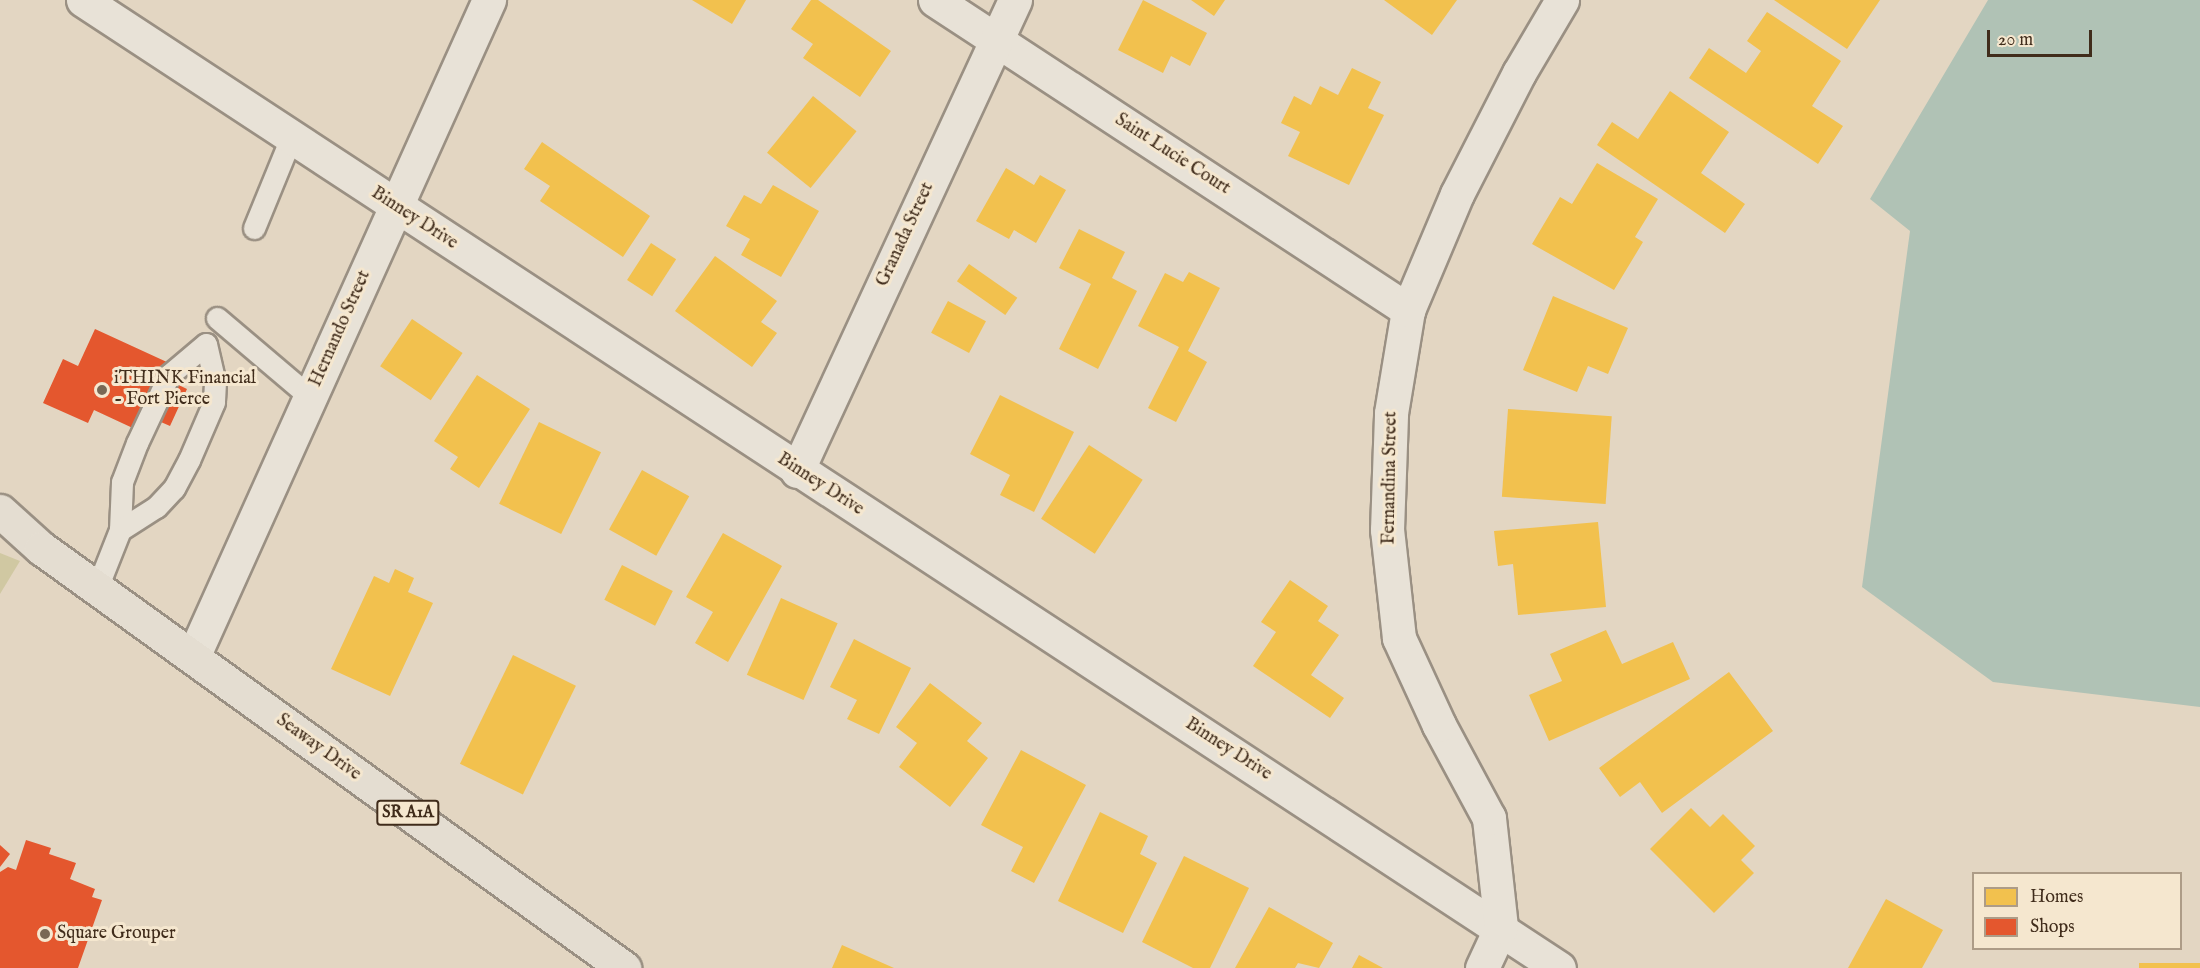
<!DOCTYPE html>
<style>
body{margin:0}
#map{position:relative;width:2200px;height:968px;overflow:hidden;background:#e3d6c2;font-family:"IM FELL English",serif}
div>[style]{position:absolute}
.green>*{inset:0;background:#d0c8a2}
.water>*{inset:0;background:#b0c2b5}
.homes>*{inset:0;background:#f2c14e;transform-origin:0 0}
.shops>*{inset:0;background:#e4572e}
.roads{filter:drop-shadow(2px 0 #9a9083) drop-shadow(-2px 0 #9a9083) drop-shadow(0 2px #9a9083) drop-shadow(0 -2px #9a9083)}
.service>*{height:21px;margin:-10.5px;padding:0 10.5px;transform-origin:10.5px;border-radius:10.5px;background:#e8e2d7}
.minor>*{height:33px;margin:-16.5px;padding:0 16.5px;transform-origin:16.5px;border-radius:16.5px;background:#e8e2d7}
.primary>*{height:33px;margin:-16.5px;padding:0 16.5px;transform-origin:16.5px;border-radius:16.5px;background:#e4ddd1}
.dots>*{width:16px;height:16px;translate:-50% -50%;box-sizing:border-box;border:3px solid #f5e7cf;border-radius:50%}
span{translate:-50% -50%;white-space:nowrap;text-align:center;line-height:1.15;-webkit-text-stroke:6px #f5e7cf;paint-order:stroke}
.shield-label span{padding:2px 4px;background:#f5e7cf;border:2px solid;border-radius:4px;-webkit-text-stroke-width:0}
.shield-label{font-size:16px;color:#402c1b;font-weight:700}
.street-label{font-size:18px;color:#402c1b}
.poi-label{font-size:18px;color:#402c1b}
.left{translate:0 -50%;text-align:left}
.legend{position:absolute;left:1972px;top:872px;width:210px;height:78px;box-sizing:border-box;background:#f5e7cf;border:2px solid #ad9c87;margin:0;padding:8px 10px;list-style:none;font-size:18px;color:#402c1b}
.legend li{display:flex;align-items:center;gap:12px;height:30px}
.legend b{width:30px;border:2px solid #ad9c87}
.scale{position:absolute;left:1987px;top:30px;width:105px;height:27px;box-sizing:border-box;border:3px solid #402c1b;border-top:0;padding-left:8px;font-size:18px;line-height:21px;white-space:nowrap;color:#402c1b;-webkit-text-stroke:4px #f5e7cf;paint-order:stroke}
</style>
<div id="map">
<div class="green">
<div style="clip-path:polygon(0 553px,20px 561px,0 594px)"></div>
</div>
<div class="water">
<div style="clip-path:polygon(1988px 0,2200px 0,2200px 707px,1993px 682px,1862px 587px,1910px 231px,1870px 199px)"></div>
</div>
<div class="homes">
<div style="clip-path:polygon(692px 0,746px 0,732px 24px)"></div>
<div style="clip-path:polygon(811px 0,818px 0,891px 51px,860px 97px,803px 58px,813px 44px,791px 29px)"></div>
<div style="clip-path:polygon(1143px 0,1207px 33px,1190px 66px,1171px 56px,1163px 73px,1118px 50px)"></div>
<div style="clip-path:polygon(1191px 0,1225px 0,1214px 16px)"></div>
<div style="clip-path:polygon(1384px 0,1457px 0,1432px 35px)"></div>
<div style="clip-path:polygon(1774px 0,1880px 0,1847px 49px)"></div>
<div style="clip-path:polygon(1767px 12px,1841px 61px,1812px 106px,1843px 126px,1818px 164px,1689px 78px,1709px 48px,1746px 73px,1761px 51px,1747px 41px)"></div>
<div style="clip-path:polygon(1352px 68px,1381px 82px,1368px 108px,1384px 115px,1349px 185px,1288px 156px,1300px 132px,1281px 123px,1294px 96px,1311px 105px,1320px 86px,1338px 95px)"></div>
<div style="clip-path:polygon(1670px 91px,1729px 132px,1701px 173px,1745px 204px,1725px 233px,1597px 145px,1612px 122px,1638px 139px)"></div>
<div style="left:813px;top:96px;width:56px;height:73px;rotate:39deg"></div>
<div style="clip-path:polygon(542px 142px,650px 216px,623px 257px,540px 201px,550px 186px,524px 169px)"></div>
<div style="clip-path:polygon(1597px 163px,1658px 199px,1635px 237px,1643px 242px,1614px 290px,1532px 244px,1560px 197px,1572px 204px)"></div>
<div style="clip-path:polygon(1006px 168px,1034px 185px,1040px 175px,1066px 190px,1036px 243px,1014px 230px,1009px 239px,976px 221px)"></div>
<div style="clip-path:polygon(773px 185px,819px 211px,781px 277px,741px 255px,750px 239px,726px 226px,744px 195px,761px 204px)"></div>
<div style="clip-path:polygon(1079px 229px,1125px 252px,1112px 278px,1137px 291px,1098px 369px,1059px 349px,1091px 284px,1059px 268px)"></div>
<div style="left:651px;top:243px;width:30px;height:44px;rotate:33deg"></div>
<div style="clip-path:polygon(715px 256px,777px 301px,761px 322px,777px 333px,752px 367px,675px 311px)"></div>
<div style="left:969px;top:264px;width:59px;height:21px;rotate:35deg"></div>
<div style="clip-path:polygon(1189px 272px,1220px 288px,1188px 351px,1207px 362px,1176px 422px,1148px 408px,1179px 347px,1138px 326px,1165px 273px,1183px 282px)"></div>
<div style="clip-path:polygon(1553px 296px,1628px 328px,1608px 374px,1588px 366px,1577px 392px,1523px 370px)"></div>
<div style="left:948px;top:301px;width:43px;height:36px;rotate:28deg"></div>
<div style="left:412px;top:319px;width:61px;height:57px;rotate:34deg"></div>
<div style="clip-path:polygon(477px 375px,530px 409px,479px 488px,450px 469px,458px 457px,434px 441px)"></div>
<div style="clip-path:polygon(1000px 395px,1074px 432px,1034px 512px,1000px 495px,1010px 475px,970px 454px)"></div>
<div style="left:1508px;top:409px;width:104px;height:88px;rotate:4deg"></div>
<div style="left:539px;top:422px;width:69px;height:91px;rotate:26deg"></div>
<div style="left:1089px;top:445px;width:64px;height:88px;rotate:33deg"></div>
<div style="left:642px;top:470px;width:54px;height:68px;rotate:29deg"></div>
<div style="clip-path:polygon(1598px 522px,1606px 607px,1518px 615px,1513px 564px,1498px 566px,1494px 531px)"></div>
<div style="clip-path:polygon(723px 533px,782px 566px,728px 662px,695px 643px,713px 612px,686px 597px)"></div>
<div style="left:622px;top:565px;width:57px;height:39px;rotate:27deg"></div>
<div style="clip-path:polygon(395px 569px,414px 578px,408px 592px,433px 603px,390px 696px,331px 669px,374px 576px,389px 583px)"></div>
<div style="clip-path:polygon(1290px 580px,1328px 606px,1318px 621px,1339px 635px,1311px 675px,1344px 698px,1330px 718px,1253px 666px,1276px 632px,1261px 622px)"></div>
<div style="left:781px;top:598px;width:62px;height:84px;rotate:24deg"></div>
<div style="clip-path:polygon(1606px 630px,1622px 664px,1673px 642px,1690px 679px,1549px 741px,1529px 695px,1562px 681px,1550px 654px)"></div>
<div style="clip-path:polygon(854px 639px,911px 668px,879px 734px,847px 719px,857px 700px,830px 687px)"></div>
<div style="left:513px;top:655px;width:70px;height:121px;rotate:26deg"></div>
<div style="clip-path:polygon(1729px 672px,1773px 731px,1662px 813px,1640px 782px,1620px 797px,1599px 768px)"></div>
<div style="clip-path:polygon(930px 683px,982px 723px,967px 741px,988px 758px,950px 807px,899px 767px,917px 743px,896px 727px)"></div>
<div style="clip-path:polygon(1021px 750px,1086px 785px,1034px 883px,1011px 871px,1023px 847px,981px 825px)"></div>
<div style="clip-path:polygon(1691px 808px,1710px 827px,1723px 814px,1755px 846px,1741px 860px,1754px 873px,1714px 913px,1650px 849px)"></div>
<div style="clip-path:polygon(1100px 812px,1148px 836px,1140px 854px,1157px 863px,1123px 933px,1058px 901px)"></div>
<div style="clip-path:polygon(1184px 856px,1249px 888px,1210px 968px,1193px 968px,1142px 942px)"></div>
<div style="clip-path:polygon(1886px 899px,1943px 930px,1922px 968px,1848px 968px)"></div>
<div style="clip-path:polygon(1269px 907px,1333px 943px,1319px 968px,1298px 963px,1295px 968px,1235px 968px)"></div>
<div style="clip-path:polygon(842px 945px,894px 968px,832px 968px)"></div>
<div style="clip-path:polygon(1359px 955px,1383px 968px,1352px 968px)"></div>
<div style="left:2139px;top:963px;width:61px;height:5px"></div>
</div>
<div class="shops">
<div style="clip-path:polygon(95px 329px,169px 363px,162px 377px,187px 389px,170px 426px,145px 415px,137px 430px,94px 410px,88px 423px,43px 403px,63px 359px,78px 366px)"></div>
<div style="clip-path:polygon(26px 840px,51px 848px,49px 854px,76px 863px,70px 879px,95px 889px,92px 897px,102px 900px,78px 968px,0 968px,0 872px,8px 867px,16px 870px)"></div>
<div style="clip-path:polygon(0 845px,10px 854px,0 867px)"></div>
</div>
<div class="roads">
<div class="service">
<div style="left:254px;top:228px;width:97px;rotate:-67.7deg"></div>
<div style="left:217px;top:318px;width:122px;rotate:40.3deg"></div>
<div style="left:97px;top:588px;width:62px;rotate:-68.4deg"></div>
<div style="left:120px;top:530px;width:48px;rotate:-87.6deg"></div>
<div style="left:122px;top:482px;width:42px;rotate:-69deg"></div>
<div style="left:137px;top:443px;width:75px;rotate:-64.8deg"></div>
<div style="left:169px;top:375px;width:48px;rotate:-40deg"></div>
<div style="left:206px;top:344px;width:39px;rotate:77deg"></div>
<div style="left:215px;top:382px;width:20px;rotate:93deg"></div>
<div style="left:214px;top:402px;width:63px;rotate:113.3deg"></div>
<div style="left:189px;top:460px;width:32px;rotate:118deg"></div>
<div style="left:174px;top:488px;width:26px;rotate:133deg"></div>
<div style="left:156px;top:507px;width:43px;rotate:147.4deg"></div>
</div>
<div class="minor">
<div style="left:83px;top:0;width:1765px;rotate:33.26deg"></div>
<div style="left:935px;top:0;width:566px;rotate:33.24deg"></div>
<div style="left:797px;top:471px;width:519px;rotate:-65.16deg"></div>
<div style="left:193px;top:657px;width:721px;rotate:-65.75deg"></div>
<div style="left:1482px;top:968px;width:45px;rotate:-65.1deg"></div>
<div style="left:1501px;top:927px;width:110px;rotate:-96.3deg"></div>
<div style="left:1489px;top:818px;width:106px;rotate:-118.3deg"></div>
<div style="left:1439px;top:725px;width:96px;rotate:-114.7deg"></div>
<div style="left:1399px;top:638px;width:109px;rotate:-96.3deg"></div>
<div style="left:1387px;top:530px;width:117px;rotate:-88deg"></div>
<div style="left:1391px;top:413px;width:104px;rotate:-80.6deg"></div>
<div style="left:1408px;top:310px;width:126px;rotate:-67.1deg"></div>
<div style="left:1457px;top:194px;width:136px;rotate:-62.9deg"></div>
<div style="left:1519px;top:73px;width:85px;rotate:-59.5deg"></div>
</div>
<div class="primary">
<div style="left:0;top:511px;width:55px;rotate:42.1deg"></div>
<div style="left:41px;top:548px;width:719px;rotate:35.77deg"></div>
</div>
</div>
<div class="dots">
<div style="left:102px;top:390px;background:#796855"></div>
<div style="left:45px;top:934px;background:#796855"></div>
</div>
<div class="shield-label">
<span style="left:408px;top:813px">SR A1A</span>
</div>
<div class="street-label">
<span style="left:1172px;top:155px;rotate:33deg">Saint Lucie Court</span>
<span style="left:414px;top:219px;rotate:33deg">Binney Drive</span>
<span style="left:906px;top:235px;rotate:-65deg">Granada Street</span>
<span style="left:341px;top:329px;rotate:-66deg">Hernando Street</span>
<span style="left:1391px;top:478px;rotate:-89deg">Fernandina Street</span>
<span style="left:820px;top:485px;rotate:33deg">Binney Drive</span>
<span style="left:318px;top:748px;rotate:36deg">Seaway Drive</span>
<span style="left:1228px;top:750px;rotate:33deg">Binney Drive</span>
</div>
<div class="poi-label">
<span class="left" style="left:114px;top:390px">iTHINK Financial<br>- Fort Pierce</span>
<span class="left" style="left:57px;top:934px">Square Grouper</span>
</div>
<ul class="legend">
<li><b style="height:16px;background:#f2c14e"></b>Homes</li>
<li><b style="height:16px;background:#e4572e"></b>Shops</li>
</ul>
<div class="scale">20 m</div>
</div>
